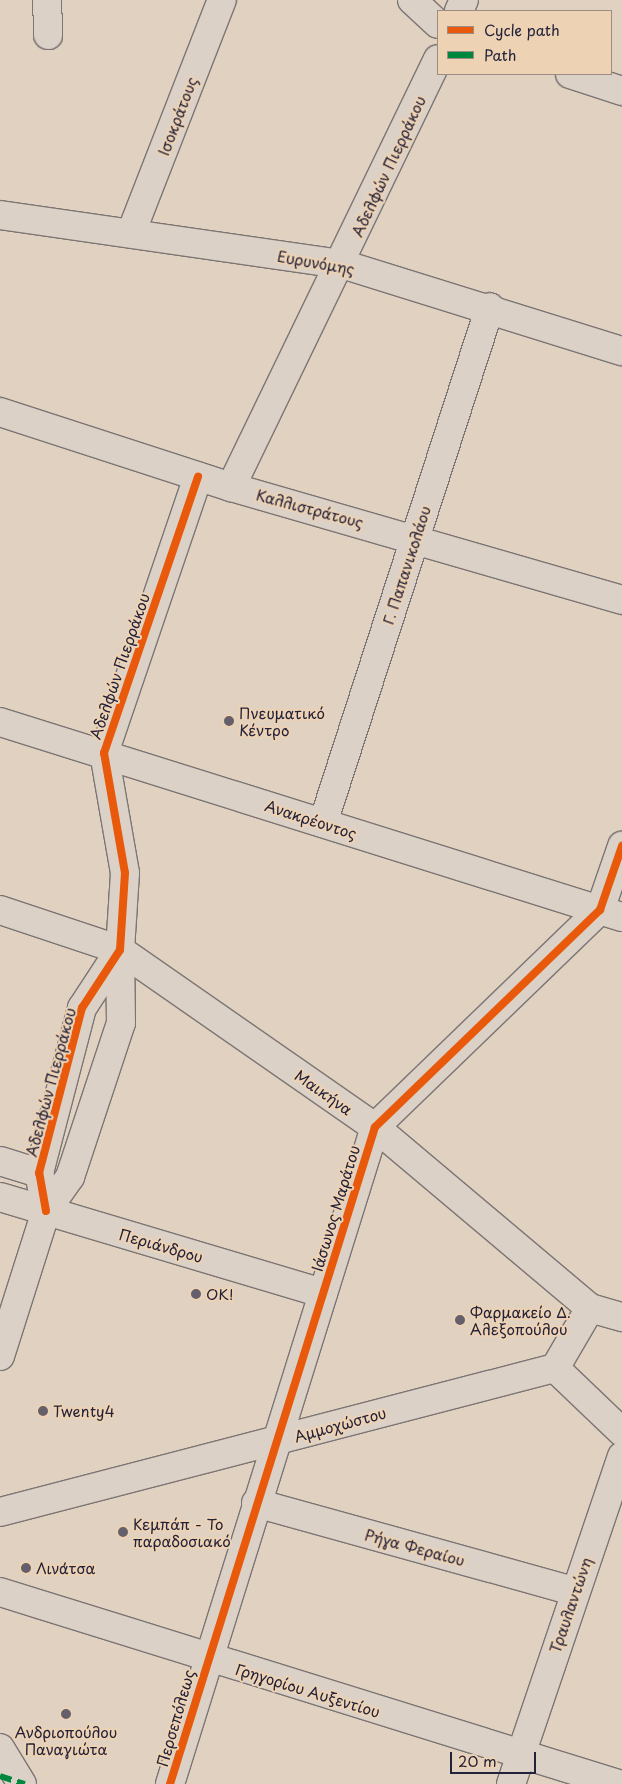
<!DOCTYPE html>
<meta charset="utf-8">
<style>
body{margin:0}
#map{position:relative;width:622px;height:1784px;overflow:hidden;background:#e0d1c1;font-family:"Playpen Sans",sans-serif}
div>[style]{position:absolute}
.roads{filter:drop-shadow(1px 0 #7c7573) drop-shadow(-1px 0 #7c7573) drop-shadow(0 1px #7c7573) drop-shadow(0 -1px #7c7573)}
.minor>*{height:28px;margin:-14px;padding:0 14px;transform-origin:14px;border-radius:14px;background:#dbd1c6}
.quiet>*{height:6px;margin-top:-3px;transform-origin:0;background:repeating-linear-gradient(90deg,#00873e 0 12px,transparent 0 18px)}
.cycleway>*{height:8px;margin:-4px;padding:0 4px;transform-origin:4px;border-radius:4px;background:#e8590c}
.dots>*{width:14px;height:14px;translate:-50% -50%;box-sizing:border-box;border:2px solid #edd2b4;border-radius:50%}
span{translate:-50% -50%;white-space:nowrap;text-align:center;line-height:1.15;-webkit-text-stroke:4px #edd2b4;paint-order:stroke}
.street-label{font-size:15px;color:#22223b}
.poi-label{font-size:15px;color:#22223b}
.left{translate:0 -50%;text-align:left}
.legend{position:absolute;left:437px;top:10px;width:175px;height:65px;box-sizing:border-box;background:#edd2b4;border:1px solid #9c8c84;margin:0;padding:6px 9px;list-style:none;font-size:15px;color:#22223b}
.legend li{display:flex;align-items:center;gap:10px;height:25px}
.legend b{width:25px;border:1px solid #9c8c84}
.scale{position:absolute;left:450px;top:1752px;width:86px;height:22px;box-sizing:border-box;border:2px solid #22223b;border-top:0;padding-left:6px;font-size:15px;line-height:18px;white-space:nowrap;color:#22223b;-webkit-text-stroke:4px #edd2b4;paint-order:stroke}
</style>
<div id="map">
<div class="roads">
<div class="minor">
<div style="left:47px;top:0;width:35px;rotate:88deg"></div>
<div style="left:412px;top:0;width:35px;rotate:43deg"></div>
<div style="left:459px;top:11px;width:12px;rotate:-66deg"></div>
<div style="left:570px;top:74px;width:55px;rotate:18.1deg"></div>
<div style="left:0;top:215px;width:345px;rotate:8.2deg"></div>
<div style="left:342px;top:264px;width:293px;rotate:17.3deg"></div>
<div style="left:131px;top:233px;width:250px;rotate:-68.7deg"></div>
<div style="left:0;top:412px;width:243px;rotate:18deg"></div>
<div style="left:231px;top:487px;width:407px;rotate:16.1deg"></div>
<div style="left:231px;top:487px;width:475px;rotate:-64.2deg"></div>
<div style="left:0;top:722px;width:652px;rotate:17.41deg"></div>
<div style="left:323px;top:823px;width:542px;rotate:-72.07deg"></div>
<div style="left:0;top:910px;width:126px;rotate:18.4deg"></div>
<div style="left:120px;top:950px;width:310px;rotate:34.8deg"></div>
<div style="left:375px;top:1127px;width:281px;rotate:40.1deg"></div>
<div style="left:590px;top:1308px;width:33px;rotate:16deg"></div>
<div style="left:0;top:1161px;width:41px;rotate:17.1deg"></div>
<div style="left:0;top:1197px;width:337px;rotate:16.6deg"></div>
<div style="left:46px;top:1211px;width:39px;rotate:-100deg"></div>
<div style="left:39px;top:1173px;width:171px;rotate:-75.4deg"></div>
<div style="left:82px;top:1008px;width:69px;rotate:-56.8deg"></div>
<div style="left:120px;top:950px;width:77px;rotate:-86.3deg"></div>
<div style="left:125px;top:873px;width:122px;rotate:-99.9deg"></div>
<div style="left:104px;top:753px;width:292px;rotate:-71.2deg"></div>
<div style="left:0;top:1356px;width:152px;rotate:-72.4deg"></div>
<div style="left:46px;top:1211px;width:42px;rotate:-54.8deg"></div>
<div style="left:70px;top:1177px;width:162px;rotate:-71.7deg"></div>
<div style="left:121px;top:1023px;width:73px;rotate:-90.8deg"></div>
<div style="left:555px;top:1368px;width:93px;rotate:43.7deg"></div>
<div style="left:256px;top:1503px;width:330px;rotate:15.5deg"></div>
<div style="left:0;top:1512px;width:573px;rotate:-14.55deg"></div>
<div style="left:555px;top:1368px;width:69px;rotate:-59.7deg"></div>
<div style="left:0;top:1592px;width:647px;rotate:17.26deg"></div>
<div style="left:0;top:1748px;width:42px;rotate:58.6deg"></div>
<div style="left:170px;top:1784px;width:688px;rotate:-72.67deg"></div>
<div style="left:375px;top:1127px;width:313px;rotate:-44deg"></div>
<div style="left:600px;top:910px;width:68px;rotate:-71deg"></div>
<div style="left:511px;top:1784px;width:346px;rotate:-71.3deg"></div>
</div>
</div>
<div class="quiet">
<div style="left:0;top:1776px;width:26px;rotate:18deg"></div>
</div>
<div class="cycleway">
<div style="left:46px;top:1211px;width:39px;rotate:-100deg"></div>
<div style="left:39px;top:1173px;width:171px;rotate:-75.4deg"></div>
<div style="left:82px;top:1008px;width:69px;rotate:-56.8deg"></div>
<div style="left:120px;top:950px;width:77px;rotate:-86.3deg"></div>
<div style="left:125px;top:873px;width:122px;rotate:-99.9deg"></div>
<div style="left:104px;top:753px;width:292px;rotate:-71.2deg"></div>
<div style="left:170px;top:1784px;width:688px;rotate:-72.67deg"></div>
<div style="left:375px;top:1127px;width:313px;rotate:-44deg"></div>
<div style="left:600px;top:910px;width:68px;rotate:-71deg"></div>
</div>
<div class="dots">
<div style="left:229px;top:721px;background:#645f6a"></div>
<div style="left:196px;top:1294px;background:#645f6a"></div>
<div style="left:460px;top:1320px;background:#645f6a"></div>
<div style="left:43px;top:1411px;background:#645f6a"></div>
<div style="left:123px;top:1532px;background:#645f6a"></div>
<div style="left:26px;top:1568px;background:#645f6a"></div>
<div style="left:66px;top:1714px;background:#645f6a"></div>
</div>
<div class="street-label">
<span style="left:177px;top:116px;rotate:-69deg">Ισοκράτους</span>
<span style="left:388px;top:166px;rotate:-65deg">Αδελφών Πιερράκου</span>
<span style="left:316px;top:262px;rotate:10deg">Ευρυνόμης</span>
<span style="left:310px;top:508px;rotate:15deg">Καλλιστράτους</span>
<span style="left:406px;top:565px;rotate:-72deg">Γ. Παπανικολάου</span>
<span style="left:119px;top:666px;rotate:-71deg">Αδελφών Πιερράκου</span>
<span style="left:311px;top:819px;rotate:18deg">Ανακρέοντος</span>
<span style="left:50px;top:1082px;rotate:-75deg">Αδελφών Πιερράκου</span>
<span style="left:324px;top:1092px;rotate:35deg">Μαικήνα</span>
<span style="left:335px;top:1208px;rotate:-73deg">Ιάσωνος Μαράτου</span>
<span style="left:161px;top:1245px;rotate:16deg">Περιάνδρου</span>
<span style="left:340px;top:1424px;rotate:-15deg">Αμμοχώστου</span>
<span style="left:415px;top:1547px;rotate:15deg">Ρήγα Φεραίου</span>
<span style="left:570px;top:1605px;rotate:-71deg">Τραυλαντώνη</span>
<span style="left:308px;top:1690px;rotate:17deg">Γρηγορίου Αυξεντίου</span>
<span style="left:175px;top:1718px;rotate:-74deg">Περσεπόλεως</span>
</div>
<div class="poi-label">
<span class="left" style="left:239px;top:721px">Πνευματικό<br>Κέντρο</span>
<span class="left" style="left:206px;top:1294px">ΟΚ!</span>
<span class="left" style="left:470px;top:1320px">Φαρμακείο Δ.<br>Αλεξοπούλου</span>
<span class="left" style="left:53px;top:1411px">Twenty4</span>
<span class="left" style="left:133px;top:1532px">Κεμπάπ - Το<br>παραδοσιακό</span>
<span class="left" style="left:36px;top:1568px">Λινάτσα</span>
<span style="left:66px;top:1740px">Ανδριοπούλου<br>Παναγιώτα</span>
</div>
<ul class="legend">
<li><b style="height:6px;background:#e8590c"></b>Cycle path</li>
<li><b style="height:6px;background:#00873e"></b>Path</li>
</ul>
<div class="scale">20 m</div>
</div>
